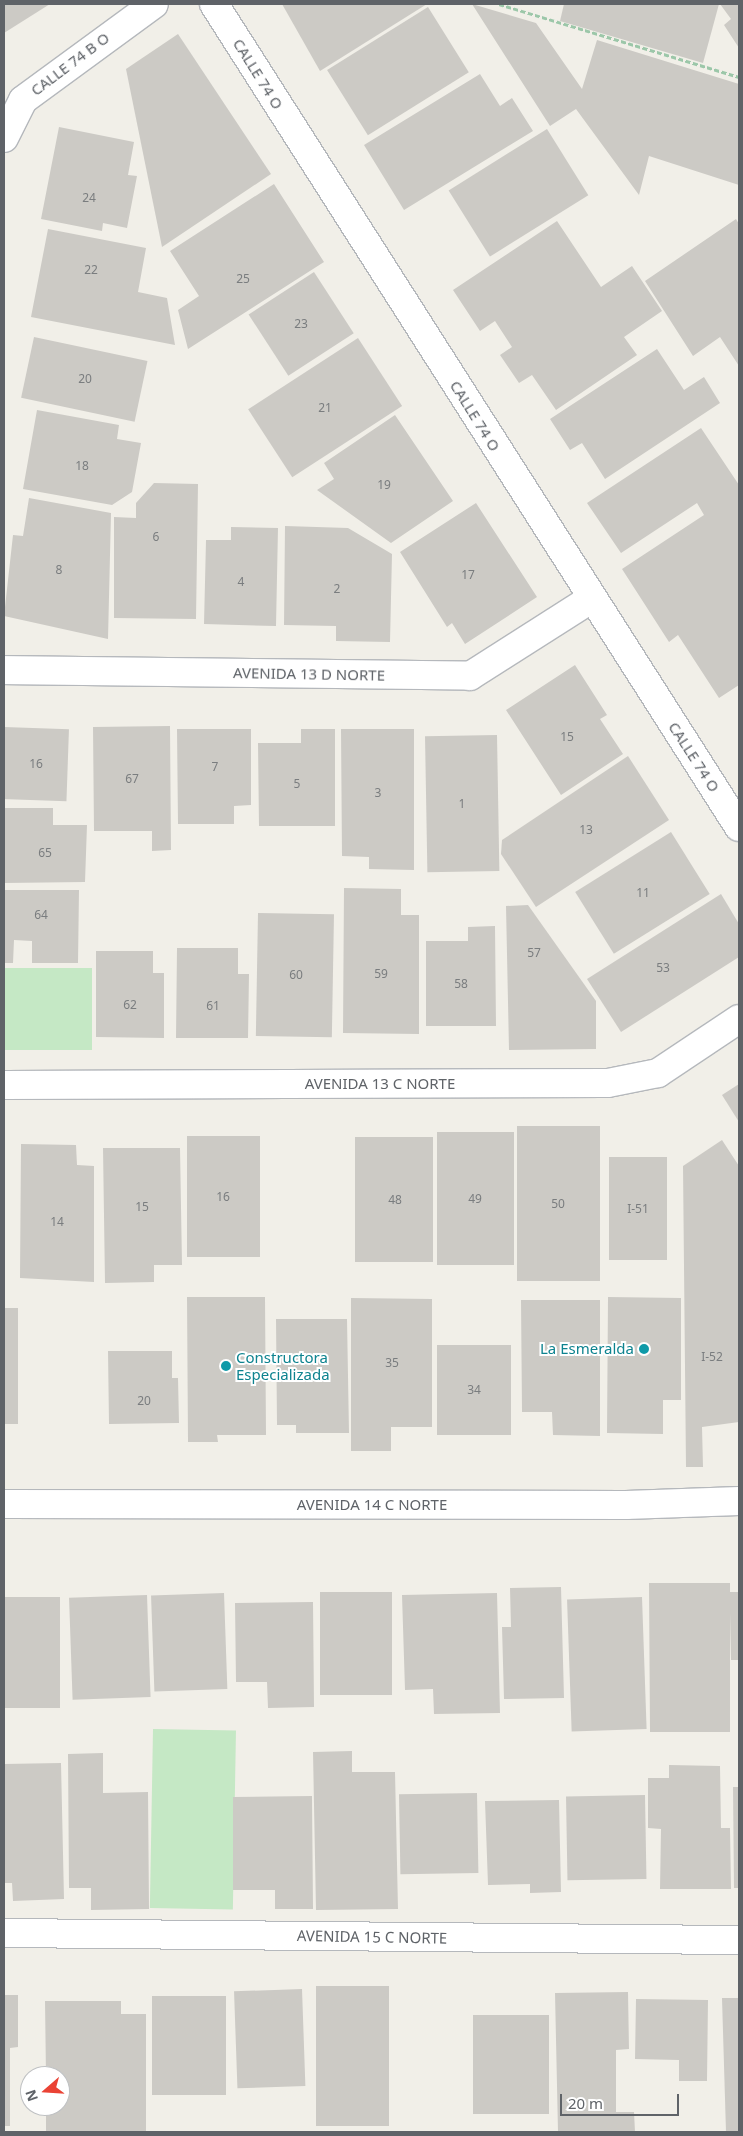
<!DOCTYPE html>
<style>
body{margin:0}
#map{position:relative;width:743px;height:2136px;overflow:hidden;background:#f1efe8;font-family:"Noto Sans",sans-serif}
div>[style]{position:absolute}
.green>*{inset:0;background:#c5e8c5;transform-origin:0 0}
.building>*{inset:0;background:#cccac5;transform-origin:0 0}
.path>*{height:3px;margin-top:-1.5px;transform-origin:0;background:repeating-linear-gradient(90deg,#9cc7a9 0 5px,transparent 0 7.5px)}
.roads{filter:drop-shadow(1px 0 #b5b8bc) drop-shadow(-1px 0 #b5b8bc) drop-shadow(0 1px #b5b8bc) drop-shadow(0 -1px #b5b8bc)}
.street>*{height:28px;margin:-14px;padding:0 14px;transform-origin:14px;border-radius:14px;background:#fff}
.secondary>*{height:28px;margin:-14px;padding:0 14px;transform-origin:14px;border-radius:14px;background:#fff}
.dots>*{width:14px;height:14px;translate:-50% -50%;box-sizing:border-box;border:2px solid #fff;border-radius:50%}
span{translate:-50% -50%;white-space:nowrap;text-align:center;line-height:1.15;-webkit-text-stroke:4px #fff;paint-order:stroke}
.number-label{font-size:12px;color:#7a7d7f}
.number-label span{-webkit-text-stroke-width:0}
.street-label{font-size:15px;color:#5f6368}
.culture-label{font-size:15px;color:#0d838f}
.right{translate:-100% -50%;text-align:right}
.left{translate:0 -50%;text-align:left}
.frame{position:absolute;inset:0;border:5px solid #5f6368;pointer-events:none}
.north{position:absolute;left:20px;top:2066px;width:50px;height:50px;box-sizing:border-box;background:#fff;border:1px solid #bfc1c3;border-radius:50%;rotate:251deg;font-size:14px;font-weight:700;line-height:20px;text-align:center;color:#5f6368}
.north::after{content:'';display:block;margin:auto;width:18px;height:22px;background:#ea4335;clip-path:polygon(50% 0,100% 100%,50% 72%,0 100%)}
.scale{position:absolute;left:560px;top:2094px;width:119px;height:22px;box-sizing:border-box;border:2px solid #5f6368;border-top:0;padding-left:6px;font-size:15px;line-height:18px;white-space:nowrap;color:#5f6368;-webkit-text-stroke:4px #fff;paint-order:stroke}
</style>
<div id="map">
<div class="green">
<div style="left:4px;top:968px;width:88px;height:82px"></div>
<div style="left:153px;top:1729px;width:83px;height:179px;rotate:1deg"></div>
</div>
<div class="building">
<div style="clip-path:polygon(4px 4px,50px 4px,4px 33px)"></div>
<div style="clip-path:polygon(282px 4px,427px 4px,320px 71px)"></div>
<div style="clip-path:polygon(472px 4px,536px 23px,582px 89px,597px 40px,739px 84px,739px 185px,649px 156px,639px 195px,576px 109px,550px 126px)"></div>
<div style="clip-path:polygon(564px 4px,719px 4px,703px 63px,560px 21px)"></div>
<div style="clip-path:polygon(720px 4px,739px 4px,739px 48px,724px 25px,731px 19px)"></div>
<div style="left:428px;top:7px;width:77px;height:119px;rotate:58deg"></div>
<div style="clip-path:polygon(178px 34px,271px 174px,162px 247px,126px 69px)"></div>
<div style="clip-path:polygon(480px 74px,500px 106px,512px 98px,533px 131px,404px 210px,364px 145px)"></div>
<div style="clip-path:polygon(59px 127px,134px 142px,128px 175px,137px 176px,127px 228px,103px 223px,102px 231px,41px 219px)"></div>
<div style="left:547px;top:129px;width:78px;height:116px;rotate:58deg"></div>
<div style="clip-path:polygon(274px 184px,324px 262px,188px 349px,178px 310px,199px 296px,170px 251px)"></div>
<div style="clip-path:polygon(736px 219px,739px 224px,739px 366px,720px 337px,693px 356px,645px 281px)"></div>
<div style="clip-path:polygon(557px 221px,601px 287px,632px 266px,662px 311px,624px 337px,637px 355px,556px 410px,532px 375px,519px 383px,500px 355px,512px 347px,495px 321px,480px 331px,453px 290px)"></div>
<div style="clip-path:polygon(48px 229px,146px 248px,138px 292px,167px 298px,175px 345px,31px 317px)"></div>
<div style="left:314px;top:272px;width:73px;height:78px;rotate:57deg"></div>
<div style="left:34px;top:337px;width:116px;height:62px;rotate:12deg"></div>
<div style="left:358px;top:338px;width:81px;height:131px;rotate:57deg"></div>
<div style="clip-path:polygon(657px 349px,684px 390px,704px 377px,720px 403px,605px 479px,582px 443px,570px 450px,550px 419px)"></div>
<div style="clip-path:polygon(37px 410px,119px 425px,117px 439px,141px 443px,132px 492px,112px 505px,23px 489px)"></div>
<div style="clip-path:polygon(395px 415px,453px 501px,391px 543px,317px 490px,334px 479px,324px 463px)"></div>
<div style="clip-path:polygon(701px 428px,739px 485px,739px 685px,719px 698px,678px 635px,669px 642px,622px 569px,704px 515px,697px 503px,621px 553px,587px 503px)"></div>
<div style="clip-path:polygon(154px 483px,198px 484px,196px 619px,114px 618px,114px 517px,136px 518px,136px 503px)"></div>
<div style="clip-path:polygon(29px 498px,111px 513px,108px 639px,4px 616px,13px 535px,23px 536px)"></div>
<div style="clip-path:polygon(476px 503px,537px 597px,465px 644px,452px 623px,447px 627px,400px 552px)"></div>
<div style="clip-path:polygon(285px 526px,348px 528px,392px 554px,390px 642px,336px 641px,336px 626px,284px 625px)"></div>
<div style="clip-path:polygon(231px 527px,278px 528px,276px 626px,204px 624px,206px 540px,231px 540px)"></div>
<div style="clip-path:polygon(575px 665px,607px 715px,600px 719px,623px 754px,561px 795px,506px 710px)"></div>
<div style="clip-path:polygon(170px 726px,171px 850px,152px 851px,152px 831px,94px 831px,93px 727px)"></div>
<div style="left:4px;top:727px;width:65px;height:72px;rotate:2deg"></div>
<div style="clip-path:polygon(177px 729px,251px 729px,251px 805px,234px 806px,234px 824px,178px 824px)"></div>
<div style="clip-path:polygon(301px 729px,335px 729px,335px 826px,259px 826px,258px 743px,301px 743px)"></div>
<div style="clip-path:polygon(341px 729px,414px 729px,414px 870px,369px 869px,369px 857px,342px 856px)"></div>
<div style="left:497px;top:735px;width:136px;height:72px;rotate:89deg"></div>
<div style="clip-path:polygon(628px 756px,669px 820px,536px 907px,501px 854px,502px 840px)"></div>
<div style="clip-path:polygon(4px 808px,53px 808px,53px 825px,87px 825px,85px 882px,4px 883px)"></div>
<div style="left:671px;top:832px;width:73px;height:113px;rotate:58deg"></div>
<div style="clip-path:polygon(344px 888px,401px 889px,401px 915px,419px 915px,419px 1034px,343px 1033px)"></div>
<div style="clip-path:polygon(4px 890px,79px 890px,78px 963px,32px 963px,32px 941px,14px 940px,13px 963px,4px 963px)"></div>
<div style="clip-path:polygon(721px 894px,739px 924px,739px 957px,621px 1032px,587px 979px)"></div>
<div style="clip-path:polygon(528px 905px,596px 1001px,596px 1049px,509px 1050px,506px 906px)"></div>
<div style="left:258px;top:913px;width:76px;height:123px;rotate:1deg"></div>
<div style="clip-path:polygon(495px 926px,496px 1026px,426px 1026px,426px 941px,468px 941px,468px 927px)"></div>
<div style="clip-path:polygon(177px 948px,238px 948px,238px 974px,249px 974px,248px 1038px,176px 1038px)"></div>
<div style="clip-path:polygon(96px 951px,153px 951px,153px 973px,164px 973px,164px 1038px,96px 1037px)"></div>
<div style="clip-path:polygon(739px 1084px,739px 1122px,722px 1095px)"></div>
<div style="left:517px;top:1126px;width:83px;height:155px"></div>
<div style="left:437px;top:1132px;width:77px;height:133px"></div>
<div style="left:187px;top:1136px;width:73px;height:121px"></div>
<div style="left:355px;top:1137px;width:78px;height:125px"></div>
<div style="clip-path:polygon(722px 1140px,739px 1166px,739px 1422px,702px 1427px,703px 1467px,686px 1467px,683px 1166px)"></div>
<div style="clip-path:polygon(21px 1144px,76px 1145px,77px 1165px,94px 1166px,94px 1282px,20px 1278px)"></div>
<div style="clip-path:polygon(103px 1148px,180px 1148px,182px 1265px,154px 1265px,154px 1282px,105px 1283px)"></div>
<div style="left:609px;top:1157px;width:58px;height:103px"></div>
<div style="clip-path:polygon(187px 1297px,265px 1297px,266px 1435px,217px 1435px,218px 1442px,188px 1442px)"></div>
<div style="clip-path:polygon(608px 1297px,681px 1298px,681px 1400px,663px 1400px,663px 1434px,607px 1433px)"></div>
<div style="clip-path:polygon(351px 1298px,432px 1299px,432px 1427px,391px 1427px,391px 1451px,351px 1451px)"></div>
<div style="clip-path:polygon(521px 1300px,600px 1300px,600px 1436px,553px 1435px,552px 1412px,522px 1412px)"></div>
<div style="left:4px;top:1308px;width:14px;height:116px"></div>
<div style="clip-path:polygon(276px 1319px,347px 1319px,349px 1433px,296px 1433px,296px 1425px,277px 1425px)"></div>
<div style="left:437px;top:1345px;width:74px;height:90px"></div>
<div style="clip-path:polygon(108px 1351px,172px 1351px,172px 1378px,178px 1378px,179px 1423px,109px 1424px)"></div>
<div style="clip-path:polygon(649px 1583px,730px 1583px,730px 1592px,739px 1592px,739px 1660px,731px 1660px,730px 1613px,730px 1732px,650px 1732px)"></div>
<div style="clip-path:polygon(561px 1587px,564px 1698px,504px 1699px,502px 1627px,511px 1627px,510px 1588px)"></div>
<div style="left:320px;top:1592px;width:72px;height:103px"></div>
<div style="left:224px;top:1593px;width:96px;height:73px;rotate:88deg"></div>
<div style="clip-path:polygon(497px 1593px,500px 1713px,434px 1714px,433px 1689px,405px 1690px,402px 1595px)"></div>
<div style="left:147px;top:1595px;width:102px;height:78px;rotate:88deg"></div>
<div style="left:4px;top:1597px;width:56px;height:111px"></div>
<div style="left:642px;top:1597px;width:132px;height:75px;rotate:88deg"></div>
<div style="clip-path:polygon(313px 1602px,314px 1707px,268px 1708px,267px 1682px,236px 1682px,235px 1603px)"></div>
<div style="clip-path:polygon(352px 1751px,352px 1772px,395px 1772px,398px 1909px,316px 1910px,313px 1752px)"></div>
<div style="clip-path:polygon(103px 1753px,103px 1793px,148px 1792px,149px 1909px,91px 1910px,91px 1888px,69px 1888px,68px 1754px)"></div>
<div style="clip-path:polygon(61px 1763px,64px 1899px,13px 1901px,12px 1883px,4px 1883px,4px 1764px)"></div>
<div style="clip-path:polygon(669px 1765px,720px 1766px,721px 1828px,730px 1828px,731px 1889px,660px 1889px,661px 1829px,648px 1828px,648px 1778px,669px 1778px)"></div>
<div style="clip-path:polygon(733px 1787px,739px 1787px,739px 1888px,734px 1888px)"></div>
<div style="left:477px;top:1793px;width:80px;height:78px;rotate:89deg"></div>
<div style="left:645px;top:1795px;width:84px;height:79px;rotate:89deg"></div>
<div style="clip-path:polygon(312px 1796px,313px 1909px,275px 1909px,275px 1890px,233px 1890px,233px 1797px)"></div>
<div style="clip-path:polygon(559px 1800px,561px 1892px,530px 1893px,530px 1884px,488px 1885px,485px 1801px)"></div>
<div style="left:389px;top:1986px;width:140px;height:73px;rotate:90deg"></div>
<div style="left:302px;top:1989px;width:97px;height:68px;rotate:88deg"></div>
<div style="clip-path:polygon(628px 1992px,629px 2049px,616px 2050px,616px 2112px,634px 2112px,635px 2132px,558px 2132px,555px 1993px)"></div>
<div style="clip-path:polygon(4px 1995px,18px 1995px,18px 2047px,10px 2048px,10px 2126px,4px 2126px)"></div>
<div style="left:152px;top:1996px;width:74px;height:99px"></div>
<div style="clip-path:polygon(722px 1998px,739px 1998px,739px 2132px,726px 2132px)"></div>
<div style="clip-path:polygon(636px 1999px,708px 2000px,707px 2081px,679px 2081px,679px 2060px,635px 2059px)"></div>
<div style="clip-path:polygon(45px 2001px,121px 2001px,121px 2014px,146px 2014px,146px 2132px,46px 2132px,46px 2106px,60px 2106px,60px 2076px,46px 2076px)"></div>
<div style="left:473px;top:2015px;width:76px;height:99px"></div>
</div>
<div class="path">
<div style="left:499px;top:4px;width:251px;rotate:16.9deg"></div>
</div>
<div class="roads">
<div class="street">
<div style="left:214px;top:4px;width:976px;rotate:57.47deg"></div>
<div style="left:4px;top:138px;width:42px;rotate:-63.4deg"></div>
<div style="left:23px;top:100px;width:162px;rotate:-36.2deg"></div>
<div style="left:4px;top:670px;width:466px;rotate:0.7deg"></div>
<div style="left:470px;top:676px;width:143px;rotate:-32.5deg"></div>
<div style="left:4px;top:1085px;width:604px;rotate:-0.19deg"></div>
<div style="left:608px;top:1083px;width:51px;rotate:-11.3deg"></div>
<div style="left:658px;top:1073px;width:97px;rotate:-33.7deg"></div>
<div style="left:4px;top:1933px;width:735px;rotate:0.55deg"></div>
</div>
<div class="secondary">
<div style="left:4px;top:1504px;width:622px;rotate:0.09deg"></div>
<div style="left:626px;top:1505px;width:113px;rotate:-2deg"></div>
</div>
</div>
<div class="dots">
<div style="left:644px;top:1349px;background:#0f9aa8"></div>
<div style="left:226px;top:1366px;background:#0f9aa8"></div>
</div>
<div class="number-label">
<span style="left:89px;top:198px">24</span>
<span style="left:91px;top:270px">22</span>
<span style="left:243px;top:279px">25</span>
<span style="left:301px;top:324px">23</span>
<span style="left:85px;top:379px">20</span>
<span style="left:325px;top:408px">21</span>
<span style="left:82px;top:466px">18</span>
<span style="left:384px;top:485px">19</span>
<span style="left:156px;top:537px">6</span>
<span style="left:59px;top:570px">8</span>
<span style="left:468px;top:575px">17</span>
<span style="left:241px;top:582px">4</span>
<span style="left:337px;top:589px">2</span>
<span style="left:567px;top:737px">15</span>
<span style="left:36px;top:764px">16</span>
<span style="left:215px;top:767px">7</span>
<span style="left:132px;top:779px">67</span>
<span style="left:297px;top:784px">5</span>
<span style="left:378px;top:793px">3</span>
<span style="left:462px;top:804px">1</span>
<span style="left:586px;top:830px">13</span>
<span style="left:45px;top:853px">65</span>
<span style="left:643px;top:893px">11</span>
<span style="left:41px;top:915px">64</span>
<span style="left:534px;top:953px">57</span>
<span style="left:663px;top:968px">53</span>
<span style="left:381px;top:974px">59</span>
<span style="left:296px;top:975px">60</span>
<span style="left:461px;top:984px">58</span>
<span style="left:130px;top:1005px">62</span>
<span style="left:213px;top:1006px">61</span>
<span style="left:223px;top:1197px">16</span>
<span style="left:475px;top:1199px">49</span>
<span style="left:395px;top:1200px">48</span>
<span style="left:558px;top:1204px">50</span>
<span style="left:142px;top:1207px">15</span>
<span style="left:638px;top:1209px">I-51</span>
<span style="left:57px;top:1222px">14</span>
<span style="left:712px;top:1357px">I-52</span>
<span style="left:392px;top:1363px">35</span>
<span style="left:474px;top:1390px">34</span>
<span style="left:144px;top:1401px">20</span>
</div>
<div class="street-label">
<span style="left:70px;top:64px;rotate:-37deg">CALLE 74 B O</span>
<span style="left:258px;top:74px;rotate:58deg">CALLE 74 O</span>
<span style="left:475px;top:416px;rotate:58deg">CALLE 74 O</span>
<span style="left:309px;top:674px;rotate:1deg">AVENIDA 13 D NORTE</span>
<span style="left:694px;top:757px;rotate:57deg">CALLE 74 O</span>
<span style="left:380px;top:1084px">AVENIDA 13 C NORTE</span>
<span style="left:372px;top:1505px">AVENIDA 14 C NORTE</span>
<span style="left:372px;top:1937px;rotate:1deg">AVENIDA 15 C NORTE</span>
</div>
<div class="culture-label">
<span class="right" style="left:634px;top:1349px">La Esmeralda</span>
<span class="left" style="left:236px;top:1366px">Constructora<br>Especializada</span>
</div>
<div class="frame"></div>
<div class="north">N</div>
<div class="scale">20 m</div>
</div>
